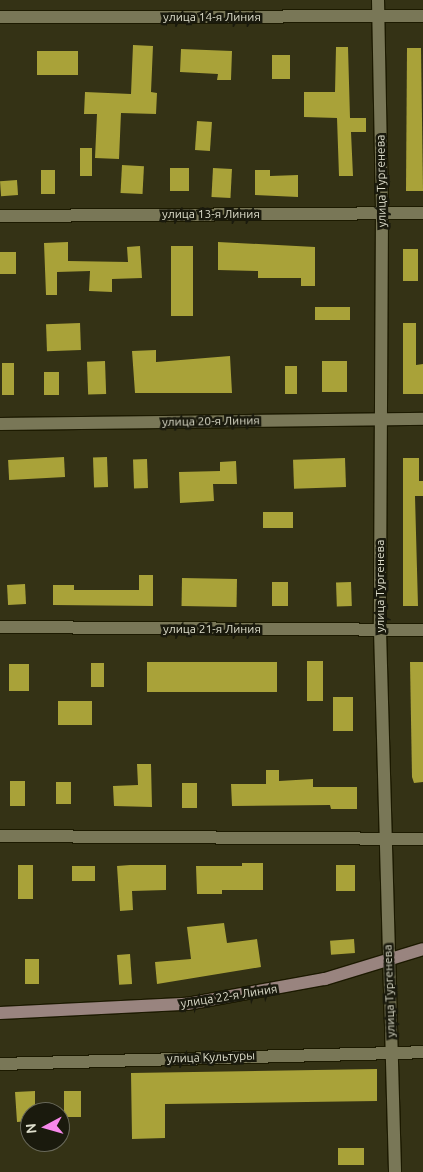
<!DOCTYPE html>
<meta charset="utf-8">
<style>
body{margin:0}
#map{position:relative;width:423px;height:1172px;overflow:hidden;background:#343215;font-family:Ubuntu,sans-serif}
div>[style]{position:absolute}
.building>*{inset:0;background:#a9a239;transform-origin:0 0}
.roads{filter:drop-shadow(1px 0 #1c1a00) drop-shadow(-1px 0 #1c1a00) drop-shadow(0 1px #1c1a00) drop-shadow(0 -1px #1c1a00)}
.minor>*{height:12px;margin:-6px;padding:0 6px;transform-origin:6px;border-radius:6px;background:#797757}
.secondary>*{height:12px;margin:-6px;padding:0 6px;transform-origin:6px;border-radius:6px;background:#99847f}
span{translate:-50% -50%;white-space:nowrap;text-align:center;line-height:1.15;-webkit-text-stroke:5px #1a1a0d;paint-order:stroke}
.street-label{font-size:12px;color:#dedecc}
.north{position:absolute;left:20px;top:1102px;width:50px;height:50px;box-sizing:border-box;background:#1a1a0d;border:1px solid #686859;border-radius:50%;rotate:264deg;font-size:14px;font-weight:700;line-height:20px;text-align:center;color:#dedecc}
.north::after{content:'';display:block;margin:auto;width:18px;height:22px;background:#f788eb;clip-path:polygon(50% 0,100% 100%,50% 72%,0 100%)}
</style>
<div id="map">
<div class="building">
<div style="clip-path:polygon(133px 45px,153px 46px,151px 92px,157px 93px,156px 114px,121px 113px,119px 159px,95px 158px,97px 114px,84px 114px,85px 92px,131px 94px)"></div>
<div style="clip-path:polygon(336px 47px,348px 47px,350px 118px,366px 118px,366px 132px,351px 132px,353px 176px,339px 176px,337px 118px,304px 117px,304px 92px,335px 92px)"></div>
<div style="clip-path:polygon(407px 48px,421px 48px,423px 191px,406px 191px)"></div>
<div style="clip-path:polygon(181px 49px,232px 51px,231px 80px,217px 80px,218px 74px,180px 72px)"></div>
<div style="left:37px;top:51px;width:41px;height:24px"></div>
<div style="left:272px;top:55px;width:18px;height:24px"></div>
<div style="left:197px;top:121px;width:15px;height:29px;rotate:4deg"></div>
<div style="left:80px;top:148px;width:12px;height:28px"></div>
<div style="left:122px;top:165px;width:22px;height:28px;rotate:3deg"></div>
<div style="left:170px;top:168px;width:19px;height:23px"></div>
<div style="left:213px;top:168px;width:19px;height:29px;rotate:3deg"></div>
<div style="left:41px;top:170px;width:14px;height:24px"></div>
<div style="clip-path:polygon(255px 170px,270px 170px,270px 176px,298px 175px,298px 197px,255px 195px)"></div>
<div style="left:17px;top:180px;width:15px;height:17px;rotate:86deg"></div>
<div style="clip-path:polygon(68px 242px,68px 261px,128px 262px,127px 247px,140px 246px,142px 278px,112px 279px,112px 292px,89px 291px,90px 271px,57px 272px,57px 295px,46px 295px,44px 243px)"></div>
<div style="clip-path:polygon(218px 242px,315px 247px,315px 286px,301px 286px,301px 278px,258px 278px,258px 271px,218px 270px)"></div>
<div style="left:171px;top:246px;width:22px;height:70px"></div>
<div style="left:403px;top:249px;width:15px;height:32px"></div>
<div style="left:0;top:252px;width:16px;height:22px"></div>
<div style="left:350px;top:307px;width:13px;height:35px;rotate:90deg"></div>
<div style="left:80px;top:323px;width:27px;height:34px;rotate:88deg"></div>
<div style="clip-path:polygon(403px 323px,416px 323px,416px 365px,423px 364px,423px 394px,403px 394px)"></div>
<div style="clip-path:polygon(156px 350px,156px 362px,230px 356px,232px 393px,135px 393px,132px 351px)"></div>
<div style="left:105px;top:361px;width:33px;height:18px;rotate:88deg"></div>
<div style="left:322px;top:361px;width:25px;height:31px"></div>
<div style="left:2px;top:363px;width:12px;height:32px"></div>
<div style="left:285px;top:366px;width:12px;height:28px"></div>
<div style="left:44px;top:372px;width:15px;height:23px"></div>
<div style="left:64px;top:457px;width:20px;height:56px;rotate:87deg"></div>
<div style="left:107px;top:457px;width:30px;height:14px;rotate:88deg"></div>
<div style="left:345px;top:458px;width:29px;height:52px;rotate:88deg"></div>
<div style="clip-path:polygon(403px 458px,419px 458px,419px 481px,423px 481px,423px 496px,415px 496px,418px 606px,403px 606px)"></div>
<div style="left:147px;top:459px;width:29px;height:14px;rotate:88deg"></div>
<div style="clip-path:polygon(236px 461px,237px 484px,213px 484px,214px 501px,180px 503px,179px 472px,220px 471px,220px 462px)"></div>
<div style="left:263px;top:512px;width:30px;height:16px"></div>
<div style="clip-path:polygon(139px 575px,153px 575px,153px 606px,53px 605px,53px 585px,74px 585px,74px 590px,139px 590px)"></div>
<div style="left:182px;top:578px;width:55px;height:28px;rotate:1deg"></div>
<div style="left:272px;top:582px;width:16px;height:24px"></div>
<div style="left:351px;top:582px;width:24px;height:15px;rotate:88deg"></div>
<div style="left:25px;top:584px;width:20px;height:18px;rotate:87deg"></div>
<div style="left:307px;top:661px;width:16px;height:40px"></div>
<div style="left:147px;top:662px;width:130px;height:30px"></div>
<div style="clip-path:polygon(410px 662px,423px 662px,423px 782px,414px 783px,412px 777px)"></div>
<div style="left:91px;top:663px;width:13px;height:24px"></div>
<div style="left:9px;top:664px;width:20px;height:27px"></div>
<div style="left:333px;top:697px;width:20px;height:34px"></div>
<div style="left:58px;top:701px;width:34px;height:24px"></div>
<div style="clip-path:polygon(137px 764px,151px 764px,152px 807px,114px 806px,113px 786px,138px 785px)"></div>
<div style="clip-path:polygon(266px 770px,279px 770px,279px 781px,313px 779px,313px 787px,357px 787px,357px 809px,331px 809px,330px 805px,232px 806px,231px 784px,266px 784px)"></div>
<div style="left:10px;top:781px;width:15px;height:25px"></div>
<div style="left:56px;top:782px;width:15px;height:22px"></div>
<div style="left:197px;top:783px;width:25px;height:15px;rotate:90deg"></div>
<div style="clip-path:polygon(242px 863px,263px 863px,263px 890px,222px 890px,222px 894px,197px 894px,196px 866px,242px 866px)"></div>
<div style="left:18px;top:865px;width:15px;height:34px"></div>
<div style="clip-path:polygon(130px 865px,166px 865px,166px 890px,132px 891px,133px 910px,120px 911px,117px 866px)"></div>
<div style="left:336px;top:865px;width:19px;height:26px"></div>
<div style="left:72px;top:866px;width:23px;height:15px"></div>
<div style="clip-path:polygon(224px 923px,227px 943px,257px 939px,261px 967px,157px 984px,155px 962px,191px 959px,187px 927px)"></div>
<div style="left:354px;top:939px;width:14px;height:24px;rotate:86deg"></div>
<div style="left:130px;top:954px;width:30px;height:13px;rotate:86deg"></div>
<div style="left:25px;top:959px;width:14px;height:25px"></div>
<div style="clip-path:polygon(377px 1069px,377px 1101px,165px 1104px,165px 1138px,132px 1139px,131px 1073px)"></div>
<div style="clip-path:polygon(35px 1091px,35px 1112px,30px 1112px,30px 1121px,17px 1122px,15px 1092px)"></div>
<div style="left:64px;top:1091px;width:17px;height:26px"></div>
<div style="left:338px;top:1148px;width:26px;height:17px"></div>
</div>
<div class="roads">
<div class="minor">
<div style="left:378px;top:0;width:213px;rotate:88.9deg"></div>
<div style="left:382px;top:213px;width:417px;rotate:90.3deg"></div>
<div style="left:380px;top:630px;width:542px;rotate:88.41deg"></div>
<div style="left:0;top:17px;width:423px;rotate:-0.1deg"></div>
<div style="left:0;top:216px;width:423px;rotate:-0.4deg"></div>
<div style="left:0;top:424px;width:423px;rotate:-0.7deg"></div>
<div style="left:0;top:627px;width:423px;rotate:0.4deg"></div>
<div style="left:0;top:836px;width:423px;rotate:0.4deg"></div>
<div style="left:0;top:1064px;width:423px;rotate:-1.6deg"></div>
</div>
<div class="secondary">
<div style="left:0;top:1013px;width:187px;rotate:-2.8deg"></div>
<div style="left:187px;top:1004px;width:140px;rotate:-10.3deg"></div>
<div style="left:325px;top:979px;width:102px;rotate:-17deg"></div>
</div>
</div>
<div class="street-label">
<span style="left:212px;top:17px">улица 14-я Линия</span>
<span style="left:381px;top:181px;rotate:-91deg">улица Тургенева</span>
<span style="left:211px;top:214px">улица 13-я Линия</span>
<span style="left:211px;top:421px;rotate:-1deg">улица 20-я Линия</span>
<span style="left:380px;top:586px;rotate:-90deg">улица Тургенева</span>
<span style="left:212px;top:629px">улица 21-я Линия</span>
<span style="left:389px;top:991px;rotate:-92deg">улица Тургенева</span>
<span style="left:229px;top:996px;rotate:-9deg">улица 22-я Линия</span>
<span style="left:211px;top:1057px;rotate:-2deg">улица Культуры</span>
</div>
<div class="north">N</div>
</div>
